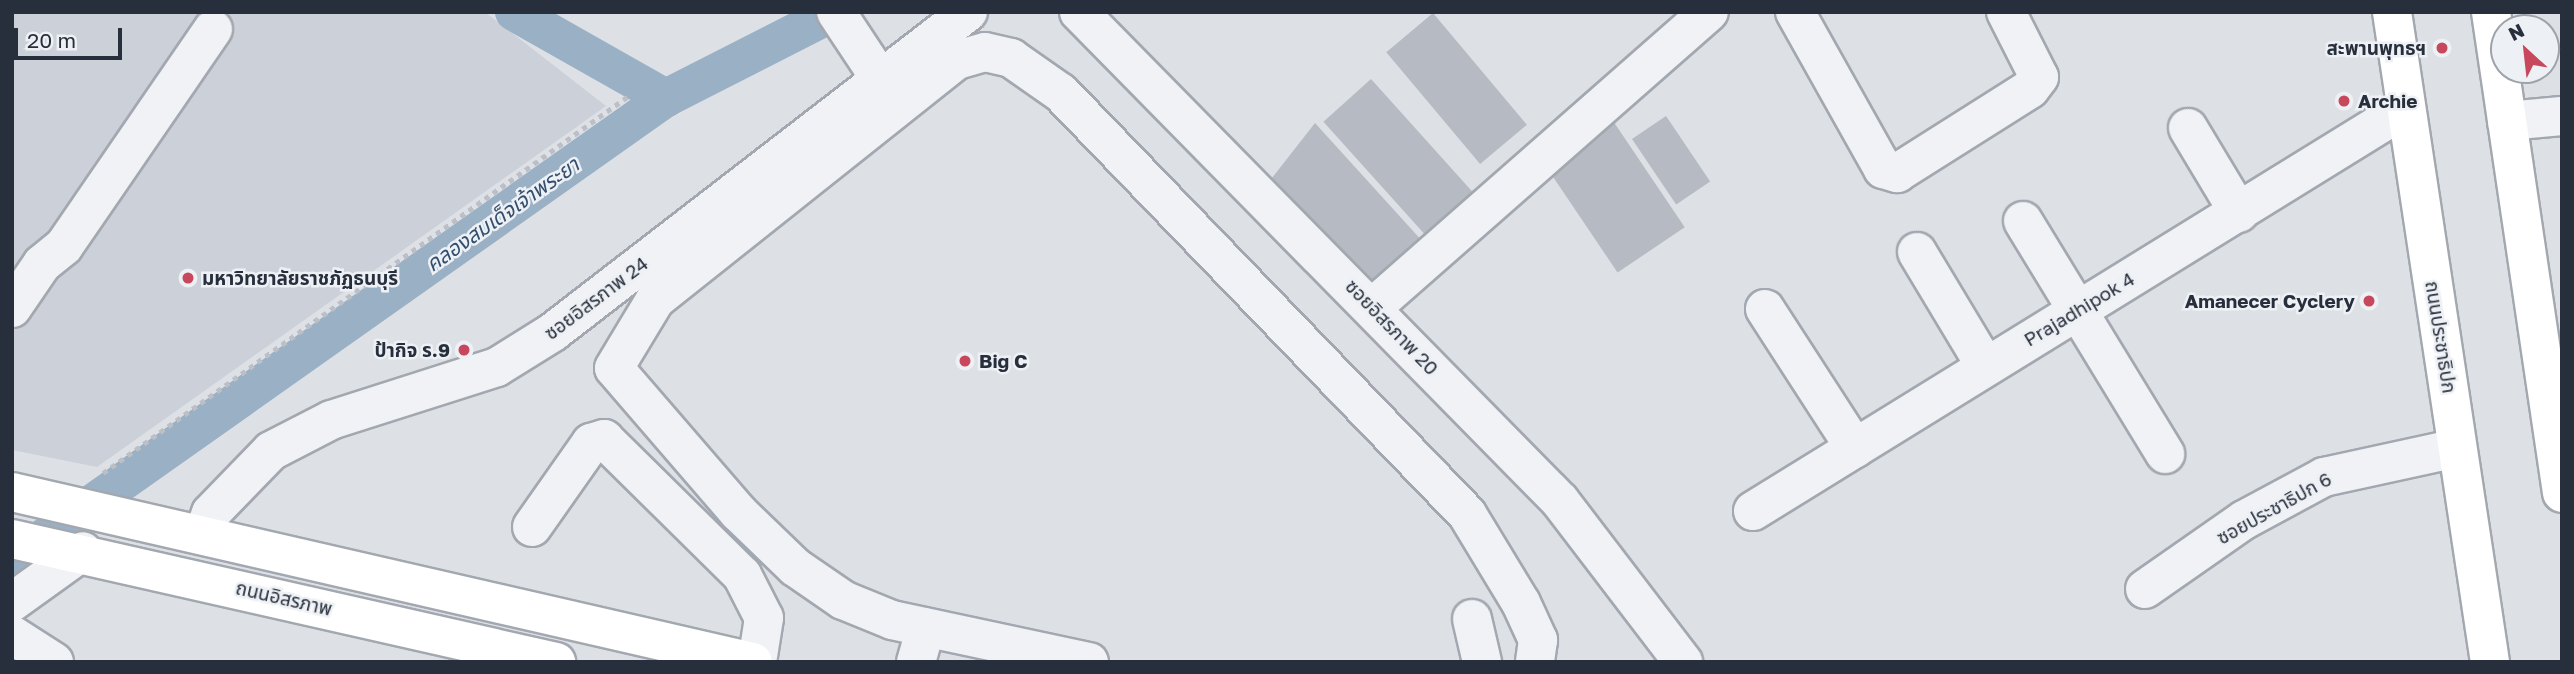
<!DOCTYPE html>
<meta charset="utf-8">
<style>
body{margin:0}
#map{position:relative;width:2574px;height:674px;overflow:hidden;background:#dde1e6;font-family:"Golos Text","Noto Sans Thai",sans-serif}
div>[style]{position:absolute}
.built>*{inset:0;background:#ccd0d8}
.canal>*{height:38px;margin:-19px;padding:0 19px;transform-origin:19px;border-radius:19px;background:#9ab0c5}
.building>*{inset:0;background:#b5bac3;transform-origin:0 0}
.path>*{height:4.5px;margin-top:-2.25px;transform-origin:0;background:repeating-linear-gradient(90deg,#bcbfc5 0 5px,transparent 0 10px)}
.roads{filter:drop-shadow(2px 0 #a3a8b0) drop-shadow(-2px 0 #a3a8b0) drop-shadow(0 2px #a3a8b0) drop-shadow(0 -2px #a3a8b0)}
.minor>*{height:38px;margin:-19px;padding:0 19px;transform-origin:19px;border-radius:19px;background:#f0f2f5}
.major>*{height:38px;margin:-19px;padding:0 19px;transform-origin:19px;border-radius:19px;background:#fff}
.dots>*{width:19px;height:19px;translate:-50% -50%;box-sizing:border-box;border:4px solid #edf0f4;border-radius:50%}
span{translate:-50% -50%;white-space:nowrap;text-align:center;line-height:1.15;-webkit-text-stroke:5px #edf0f4;paint-order:stroke}
.poi-label{font-size:19px;color:#282f3c;font-weight:700}
.right{translate:-100% -50%;text-align:right}
.left{translate:0 -50%;text-align:left}
.street-label{font-size:19px;color:#282f3c}
.water-label{font-size:21px;color:#344f6e;font-style:italic}
.frame{position:absolute;inset:0;border:14px solid #282f3c;pointer-events:none}
.north{position:absolute;left:2490px;top:14px;width:70px;height:70px;box-sizing:border-box;background:#edf0f4;border:2px solid #9ea3aa;border-radius:50%;rotate:333deg;font-size:19px;font-weight:700;line-height:28px;text-align:center;color:#282f3c}
.north::after{content:'';display:block;margin:auto;width:24px;height:32px;background:#c7475c;clip-path:polygon(50% 0,100% 100%,50% 72%,0 100%)}
.scale{position:absolute;left:14px;top:28px;width:108px;height:32px;box-sizing:border-box;border:4px solid #282f3c;border-top:0;padding-left:9px;font-size:21px;line-height:24px;white-space:nowrap;color:#282f3c;-webkit-text-stroke:5px #edf0f4;paint-order:stroke}
</style>
<div id="map">
<div class="built">
<div style="clip-path:polygon(12px 12px,485px 12px,606px 106px,97px 467px,12px 450px)"></div>
</div>
<div class="canal">
<div style="left:514px;top:12px;width:175px;rotate:29.5deg"></div>
<div style="left:12px;top:560px;width:801px;rotate:-35.24deg"></div>
<div style="left:666px;top:98px;width:190px;rotate:-27deg"></div>
</div>
<div class="building">
<div style="left:1433px;top:13px;width:146px;height:61px;rotate:50deg"></div>
<div style="left:1371px;top:79px;width:159px;height:64px;rotate:48deg"></div>
<div style="left:1607px;top:112px;width:139px;height:81px;rotate:56deg"></div>
<div style="left:1666px;top:116px;width:79px;height:41px;rotate:56deg"></div>
<div style="clip-path:polygon(1315px 123px,1424px 243px,1372px 287px,1268px 183px)"></div>
</div>
<div class="path">
<div style="left:103px;top:473px;width:650px;rotate:-35.67deg"></div>
</div>
<div class="roads">
<div class="minor">
<div style="left:836px;top:12px;width:78px;rotate:56.5deg"></div>
<div style="left:1079px;top:12px;width:686px;rotate:45.47deg"></div>
<div style="left:1560px;top:501px;width:203px;rotate:52.6deg"></div>
<div style="left:1795px;top:12px;width:180px;rotate:60.7deg"></div>
<div style="left:1883px;top:169px;width:15px;rotate:16deg"></div>
<div style="left:1897px;top:173px;width:157px;rotate:-32.3deg"></div>
<div style="left:2030px;top:89px;width:15px;rotate:-53deg"></div>
<div style="left:2039px;top:77px;width:73px;rotate:-116.9deg"></div>
<div style="left:2507px;top:121px;width:55px;rotate:-5.2deg"></div>
<div style="left:2188px;top:128px;width:99px;rotate:59deg"></div>
<div style="left:2023px;top:221px;width:273px;rotate:58.6deg"></div>
<div style="left:1917px;top:252px;width:132px;rotate:59deg"></div>
<div style="left:1373px;top:307px;width:447px;rotate:-41.3deg"></div>
<div style="left:12px;top:308px;width:53px;rotate:-55.7deg"></div>
<div style="left:42px;top:264px;width:28px;rotate:-39deg"></div>
<div style="left:64px;top:246px;width:263px;rotate:-55.5deg"></div>
<div style="left:1765px;top:309px;width:166px;rotate:57.1deg"></div>
<div style="left:1753px;top:511px;width:767px;rotate:-31.68deg"></div>
<div style="left:532px;top:527px;width:103px;rotate:-54.9deg"></div>
<div style="left:591px;top:443px;width:14px;rotate:-17deg"></div>
<div style="left:604px;top:439px;width:194px;rotate:44.6deg"></div>
<div style="left:742px;top:575px;width:48px;rotate:62.9deg"></div>
<div style="left:764px;top:618px;width:45px;rotate:99deg"></div>
<div style="left:204px;top:532px;width:20px;rotate:-70deg"></div>
<div style="left:211px;top:513px;width:86px;rotate:-45.9deg"></div>
<div style="left:271px;top:451px;width:68px;rotate:-27.3deg"></div>
<div style="left:331px;top:420px;width:174px;rotate:-17.7deg"></div>
<div style="left:497px;top:367px;width:66px;rotate:-32deg"></div>
<div style="left:553px;top:332px;width:524px;rotate:-37.64deg"></div>
<div style="left:2145px;top:589px;width:121px;rotate:-34.9deg"></div>
<div style="left:2244px;top:520px;width:91px;rotate:-28.3deg"></div>
<div style="left:2324px;top:477px;width:136px;rotate:-12.3deg"></div>
<div style="left:12px;top:602px;width:87px;rotate:-35.7deg"></div>
<div style="left:1472px;top:619px;width:44px;rotate:76.9deg"></div>
<div style="left:12px;top:635px;width:50px;rotate:32.7deg"></div>
<div style="left:916px;top:662px;width:36px;rotate:-74deg"></div>
<div style="left:1089px;top:662px;width:201px;rotate:-168deg"></div>
<div style="left:892px;top:620px;width:53px;rotate:-157.8deg"></div>
<div style="left:843px;top:600px;width:58px;rotate:-145.5deg"></div>
<div style="left:795px;top:567px;width:78px;rotate:-136deg"></div>
<div style="left:739px;top:513px;width:191px;rotate:-130.8deg"></div>
<div style="left:614px;top:368px;width:79px;rotate:-58.9deg"></div>
<div style="left:655px;top:300px;width:386px;rotate:-38.5deg"></div>
<div style="left:957px;top:60px;width:29px;rotate:-16deg"></div>
<div style="left:985px;top:52px;width:27px;rotate:13deg"></div>
<div style="left:1011px;top:58px;width:61px;rotate:35deg"></div>
<div style="left:1061px;top:93px;width:585px;rotate:46.04deg"></div>
<div style="left:1467px;top:514px;width:104px;rotate:58.8deg"></div>
<div style="left:1521px;top:603px;width:41px;rotate:65.3deg"></div>
<div style="left:1538px;top:640px;width:22px;rotate:98deg"></div>
</div>
<div class="major">
<div style="left:2392px;top:12px;width:657px;rotate:81.43deg"></div>
<div style="left:2491px;top:12px;width:486px;rotate:81.6deg"></div>
<div style="left:12px;top:492px;width:760px;rotate:12.92deg"></div>
<div style="left:12px;top:539px;width:558px;rotate:12.74deg"></div>
</div>
</div>
<div class="dots">
<div style="left:2442px;top:48px;background:#c7475c"></div>
<div style="left:2344px;top:101px;background:#c7475c"></div>
<div style="left:188px;top:278px;background:#c7475c"></div>
<div style="left:2369px;top:301px;background:#c7475c"></div>
<div style="left:464px;top:350px;background:#c7475c"></div>
<div style="left:965px;top:361px;background:#c7475c"></div>
</div>
<div class="poi-label">
<span class="right" style="left:2426px;top:48px">สะพานพุทธฯ</span>
<span class="left" style="left:2358px;top:101px">Archie</span>
<span class="left" style="left:202px;top:278px">มหาวิทยาลัยราชภัฏธนบุรี</span>
<span class="right" style="left:2355px;top:301px">Amanecer Cyclery</span>
<span class="right" style="left:450px;top:350px">ป้ากิจ ร.9</span>
<span class="left" style="left:979px;top:361px">Big C</span>
</div>
<div class="street-label">
<span style="left:596px;top:298px;rotate:-37deg">ซอยอิสรภาพ 24</span>
<span style="left:2079px;top:309px;rotate:-31deg">Prajadhipok 4</span>
<span style="left:1392px;top:327px;rotate:46deg">ซอยอิสรภาพ 20</span>
<span style="left:2441px;top:337px;rotate:81deg">ถนนประชาธิปก</span>
<span style="left:2274px;top:508px;rotate:-29deg">ซอยประชาธิปก 6</span>
<span style="left:284px;top:598px;rotate:13deg">ถนนอิสรภาพ</span>
</div>
<div class="water-label">
<span style="left:502px;top:214px;rotate:-35deg">คลองสมเด็จเจ้าพระยา</span>
</div>
<div class="frame"></div>
<div class="north">N</div>
<div class="scale">20 m</div>
</div>
